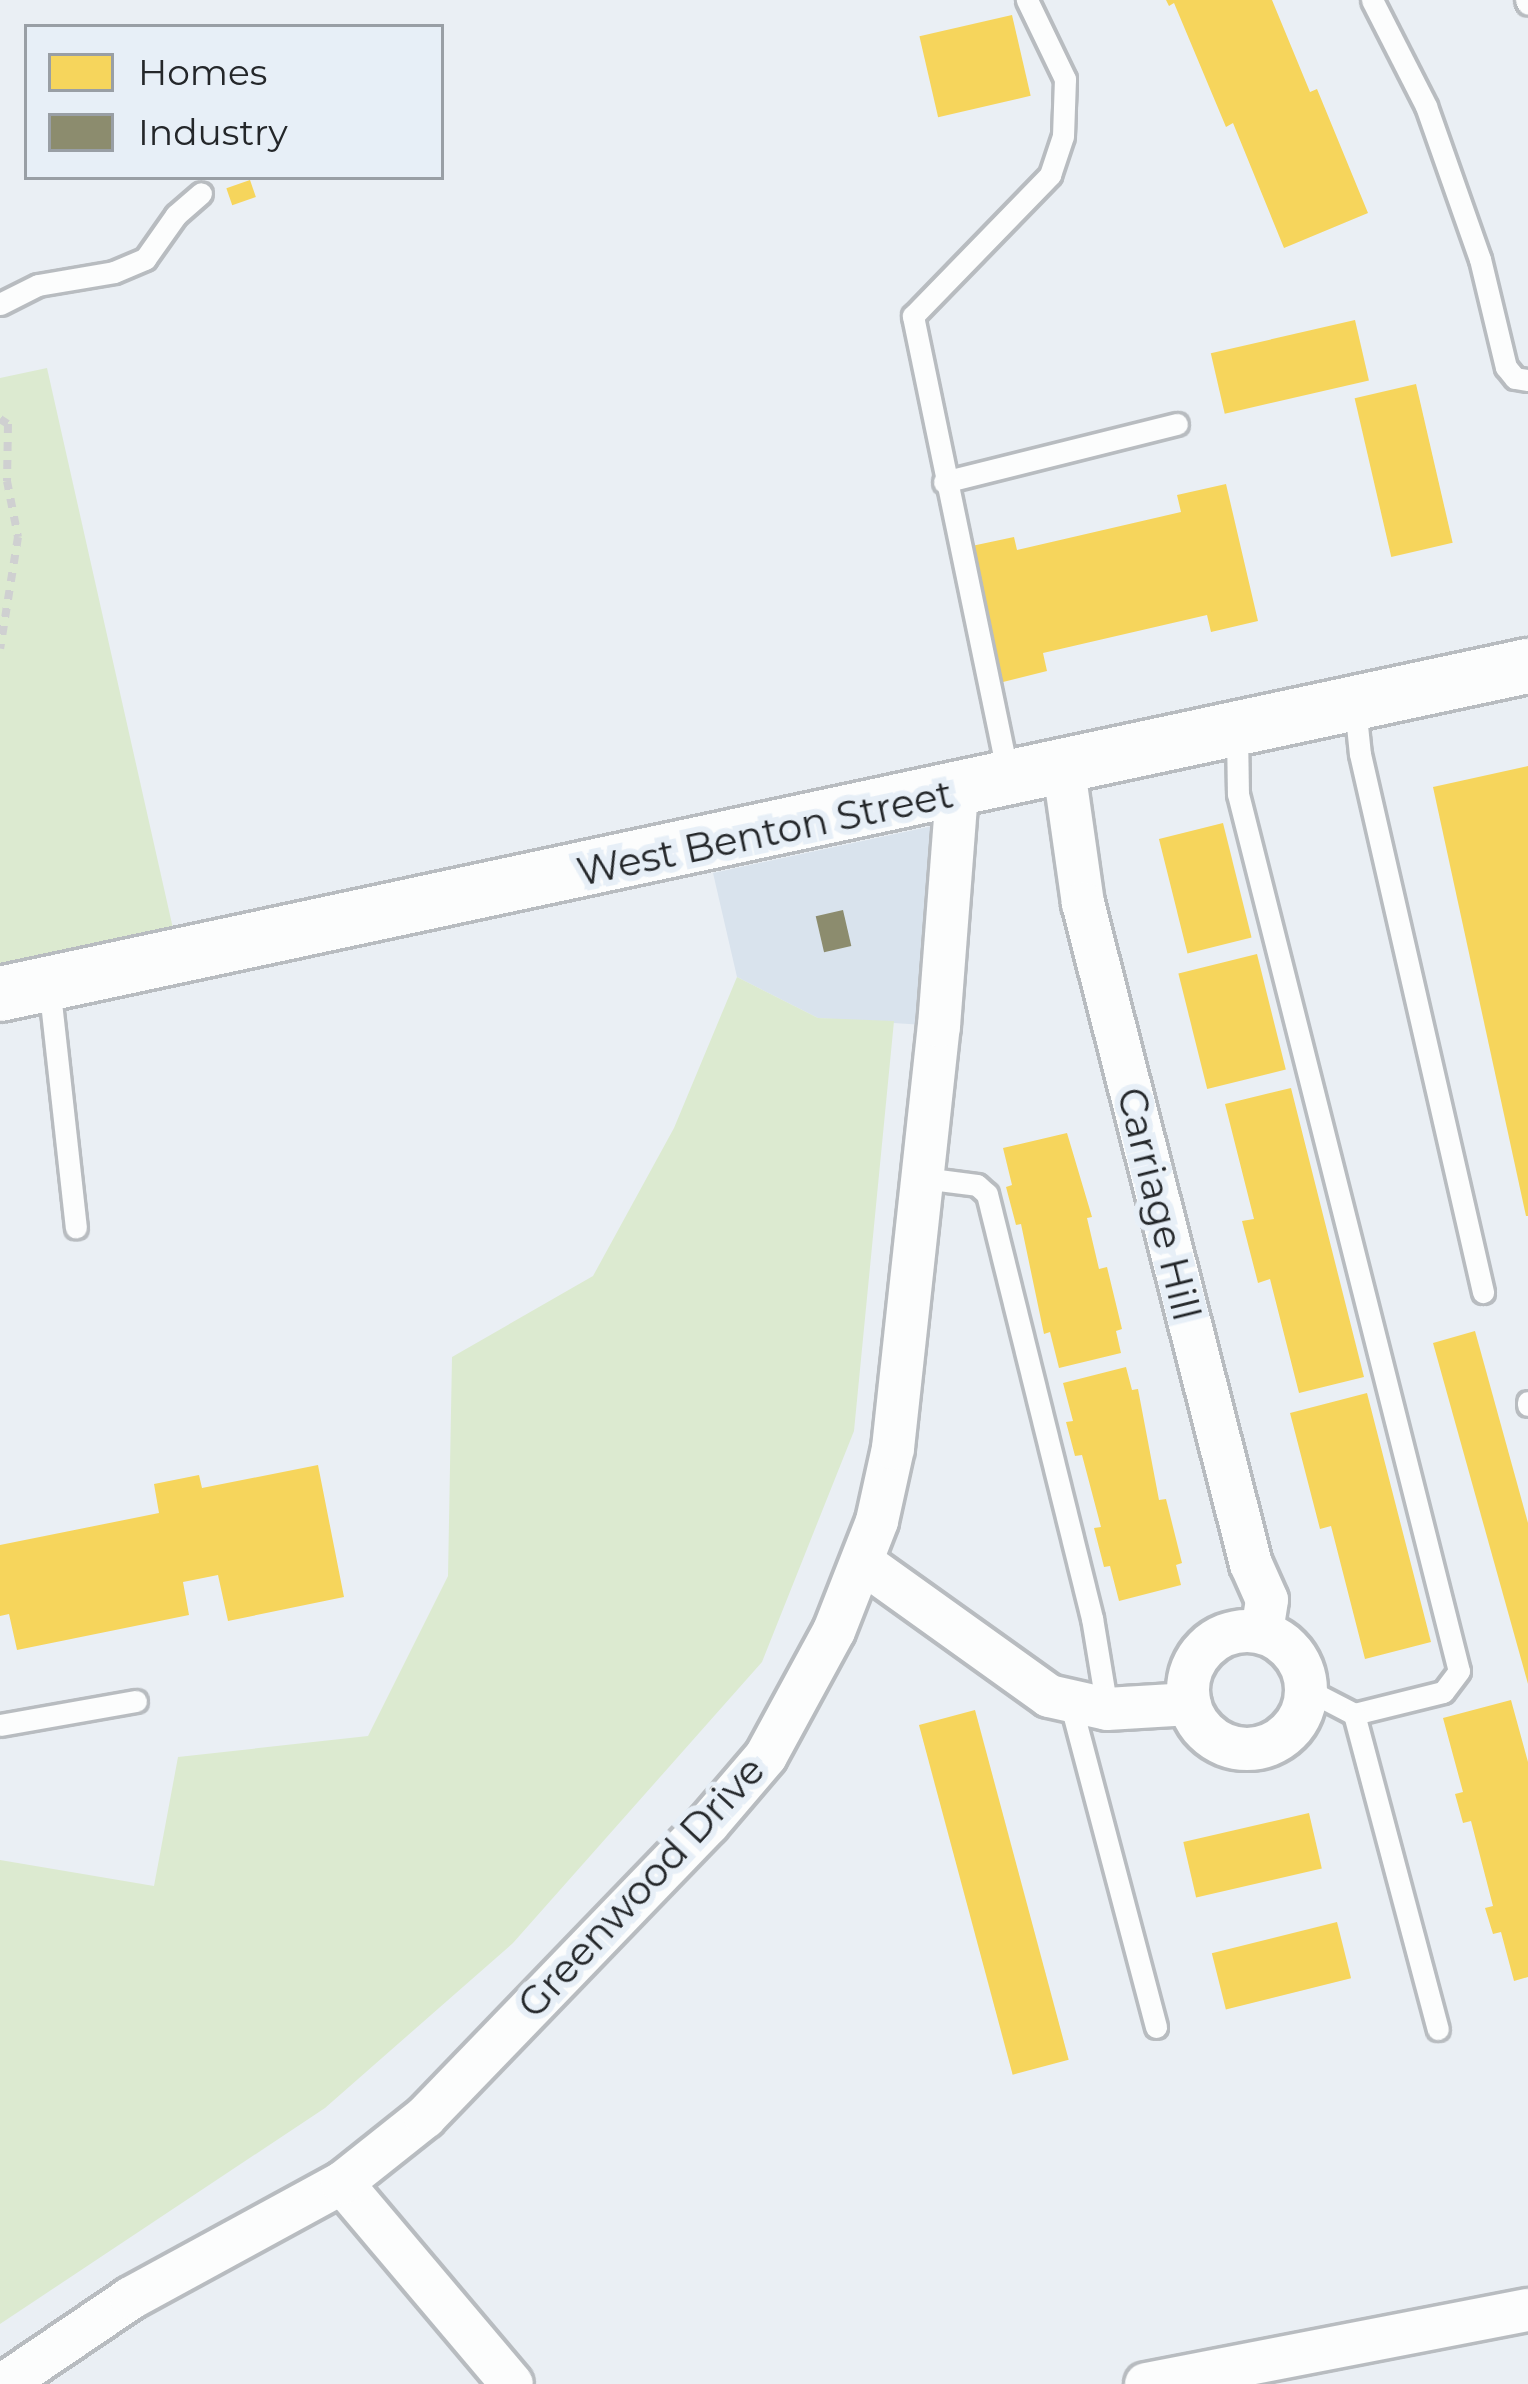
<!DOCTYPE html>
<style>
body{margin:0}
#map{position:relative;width:1528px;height:2384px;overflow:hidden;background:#eaeff4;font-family:Montserrat,sans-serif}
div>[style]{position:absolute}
.built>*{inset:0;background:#d9e3ed}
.green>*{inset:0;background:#dcead0}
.homes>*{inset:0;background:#f6d55c;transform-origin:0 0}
.industry>*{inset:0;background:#8c8c6e;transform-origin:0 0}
.path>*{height:8px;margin-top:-4px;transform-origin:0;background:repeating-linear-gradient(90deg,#cfd0d1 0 9px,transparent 0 18px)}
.roads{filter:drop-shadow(3px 0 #b8bcc0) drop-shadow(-3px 0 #b8bcc0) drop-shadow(0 3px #b8bcc0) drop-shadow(0 -3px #b8bcc0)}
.service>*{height:21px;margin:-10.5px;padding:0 10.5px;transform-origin:10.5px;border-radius:10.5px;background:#fcfdfd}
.minor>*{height:42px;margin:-21px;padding:0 21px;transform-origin:21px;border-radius:21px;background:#fcfdfd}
.minor>.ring{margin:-21px;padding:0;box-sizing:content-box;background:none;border:42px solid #fcfdfd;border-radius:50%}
.tertiary>*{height:54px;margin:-27px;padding:0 27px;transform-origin:27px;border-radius:27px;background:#fcfdfd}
span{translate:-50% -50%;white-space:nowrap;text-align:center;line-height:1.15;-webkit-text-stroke:12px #e7eff7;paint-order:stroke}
.street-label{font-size:39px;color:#24272a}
.legend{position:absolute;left:24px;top:24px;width:420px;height:156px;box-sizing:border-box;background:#e7eff7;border:3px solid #999fa5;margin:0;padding:15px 21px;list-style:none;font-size:36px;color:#24272a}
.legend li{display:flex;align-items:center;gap:24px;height:60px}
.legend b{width:60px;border:3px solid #999fa5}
</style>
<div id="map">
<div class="built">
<div style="clip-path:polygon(956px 821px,939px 1026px,818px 1018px,737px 977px,713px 873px)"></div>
</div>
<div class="green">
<div style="clip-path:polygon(47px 368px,174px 933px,0 969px,0 378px)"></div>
<div style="clip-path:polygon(737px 977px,818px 1018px,894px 1021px,854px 1431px,762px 1662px,513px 1943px,325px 2108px,0 2324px,0 1860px,154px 1886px,178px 1757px,368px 1736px,448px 1576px,452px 1357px,593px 1276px,674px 1128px)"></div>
</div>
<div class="homes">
<div style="clip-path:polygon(1166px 0,1272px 0,1310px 92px,1317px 89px,1368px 213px,1284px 248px,1233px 123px,1226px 127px,1174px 3px,1169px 6px)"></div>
<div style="left:1012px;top:15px;width:83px;height:95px;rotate:77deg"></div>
<div style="left:250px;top:180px;width:18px;height:25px;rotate:71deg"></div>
<div style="left:1355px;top:320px;width:62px;height:148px;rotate:77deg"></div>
<div style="left:1416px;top:384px;width:163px;height:63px;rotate:77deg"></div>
<div style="clip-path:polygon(1226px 484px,1258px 621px,1211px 632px,1207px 615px,1043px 653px,1047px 671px,999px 683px,967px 547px,1014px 537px,1017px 550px,1181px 512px,1177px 495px)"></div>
<div style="clip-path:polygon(1528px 766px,1528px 1216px,1526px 1216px,1433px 787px)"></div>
<div style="left:1223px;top:823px;width:118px;height:66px;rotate:76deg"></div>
<div style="left:1257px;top:954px;width:119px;height:81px;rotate:76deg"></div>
<div style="clip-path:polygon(1291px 1088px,1364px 1377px,1299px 1393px,1270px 1279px,1258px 1283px,1242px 1221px,1254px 1219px,1225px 1104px)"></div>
<div style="clip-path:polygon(1067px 1133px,1092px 1217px,1087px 1218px,1099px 1269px,1107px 1267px,1122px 1329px,1116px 1331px,1121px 1353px,1059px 1368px,1050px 1332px,1044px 1334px,1021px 1224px,1016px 1225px,1006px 1187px,1012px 1185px,1003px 1148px)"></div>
<div style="clip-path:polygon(1475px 1331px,1528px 1523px,1528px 1684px,1433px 1343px)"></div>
<div style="clip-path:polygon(1126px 1367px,1132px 1390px,1138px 1389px,1159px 1500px,1166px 1499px,1182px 1563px,1176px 1565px,1181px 1585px,1119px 1601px,1110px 1566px,1104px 1567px,1094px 1528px,1101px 1527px,1082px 1455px,1075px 1456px,1066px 1422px,1073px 1421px,1063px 1383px)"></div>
<div style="clip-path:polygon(1367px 1393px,1431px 1642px,1365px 1659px,1331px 1526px,1320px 1529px,1290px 1413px)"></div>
<div style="clip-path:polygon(318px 1465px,344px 1597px,228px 1621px,218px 1575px,183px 1582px,189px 1615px,17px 1650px,9px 1614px,0 1616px,0 1545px,159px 1513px,154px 1484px,199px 1475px,202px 1488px)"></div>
<div style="clip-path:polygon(1511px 1700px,1528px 1762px,1528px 1977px,1514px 1981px,1501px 1932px,1493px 1934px,1485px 1908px,1493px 1906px,1471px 1821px,1463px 1823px,1455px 1794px,1463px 1792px,1443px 1718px)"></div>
<div style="left:975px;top:1710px;width:362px;height:58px;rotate:75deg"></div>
<div style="left:1309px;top:1813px;width:57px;height:129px;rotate:77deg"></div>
<div style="left:1337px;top:1922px;width:58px;height:129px;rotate:76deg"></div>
</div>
<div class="industry">
<div style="left:843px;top:910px;width:37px;height:28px;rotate:77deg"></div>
</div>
<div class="path">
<div style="left:0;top:419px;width:9px;rotate:32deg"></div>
<div style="left:8px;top:424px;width:57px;rotate:91deg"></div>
<div style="left:7px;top:481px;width:57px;rotate:78.9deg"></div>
<div style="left:18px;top:537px;width:113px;rotate:99.1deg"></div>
</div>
<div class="roads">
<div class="service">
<div style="left:1372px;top:0;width:119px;rotate:63deg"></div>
<div style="left:1426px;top:106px;width:162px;rotate:70.6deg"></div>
<div style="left:1480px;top:259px;width:111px;rotate:76.5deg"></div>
<div style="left:1506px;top:367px;width:14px;rotate:51deg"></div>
<div style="left:1515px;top:378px;width:13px;rotate:9deg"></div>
<div style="left:1526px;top:0;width:4px;rotate:63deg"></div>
<div style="left:0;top:304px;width:42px;rotate:-26.6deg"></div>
<div style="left:38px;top:285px;width:77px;rotate:-9.7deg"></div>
<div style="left:114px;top:272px;width:34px;rotate:-23deg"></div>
<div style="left:145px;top:259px;width:54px;rotate:-54.8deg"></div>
<div style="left:176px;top:215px;width:33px;rotate:-41deg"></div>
<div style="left:944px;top:482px;width:240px;rotate:-14deg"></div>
<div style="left:1355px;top:706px;width:48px;rotate:84.1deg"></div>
<div style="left:1360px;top:754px;width:552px;rotate:77.12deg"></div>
<div style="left:1237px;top:732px;width:62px;rotate:89.1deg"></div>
<div style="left:1238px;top:794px;width:904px;rotate:75.86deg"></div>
<div style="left:1459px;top:1671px;width:26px;rotate:127deg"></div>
<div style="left:1443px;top:1692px;width:92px;rotate:166.1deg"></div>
<div style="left:1008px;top:775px;width:469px;rotate:-101.7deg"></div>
<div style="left:913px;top:316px;width:197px;rotate:-45.8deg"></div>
<div style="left:1050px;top:175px;width:41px;rotate:-71.6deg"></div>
<div style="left:1063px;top:136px;width:57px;rotate:-88deg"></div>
<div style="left:1065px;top:79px;width:88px;rotate:-115.7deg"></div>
<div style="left:49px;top:984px;width:245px;rotate:83.7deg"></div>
<div style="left:923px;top:1178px;width:54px;rotate:7.4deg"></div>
<div style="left:977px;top:1185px;width:13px;rotate:42deg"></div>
<div style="left:987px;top:1194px;width:437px;rotate:76.1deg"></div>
<div style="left:1092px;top:1618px;width:92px;rotate:80.6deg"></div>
<div style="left:1528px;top:1402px;width:3px;rotate:90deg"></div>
<div style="left:1306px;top:1689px;width:54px;rotate:27.5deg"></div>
<div style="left:1354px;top:1714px;width:326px;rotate:75.1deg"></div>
<div style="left:1071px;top:1705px;width:333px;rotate:75.2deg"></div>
<div style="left:0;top:1725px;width:138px;rotate:-10deg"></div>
</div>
<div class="minor">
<div style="left:1064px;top:770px;width:134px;rotate:81.9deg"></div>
<div style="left:1083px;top:903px;width:682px;rotate:75.74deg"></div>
<div style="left:1251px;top:1564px;width:39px;rotate:66deg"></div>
<div style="left:1267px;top:1600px;width:33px;rotate:99deg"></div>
<div style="left:862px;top:1562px;width:230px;rotate:35.6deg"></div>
<div style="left:1049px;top:1696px;width:59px;rotate:12.6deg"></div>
<div style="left:1107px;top:1709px;width:83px;rotate:-3.4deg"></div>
<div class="ring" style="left:1188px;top:1631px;width:76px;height:76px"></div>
<div style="left:342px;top:2183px;width:263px;rotate:49.8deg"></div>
<div style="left:4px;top:2384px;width:153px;rotate:-34.1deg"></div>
<div style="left:131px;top:2298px;width:240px;rotate:-28.6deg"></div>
<div style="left:342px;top:2183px;width:106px;rotate:-38.5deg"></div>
<div style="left:425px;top:2117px;width:407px;rotate:-46deg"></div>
<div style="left:708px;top:1824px;width:89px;rotate:-49.5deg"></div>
<div style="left:766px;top:1756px;width:142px;rotate:-61.5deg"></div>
<div style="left:834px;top:1631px;width:118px;rotate:-68.6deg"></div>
<div style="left:877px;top:1521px;width:75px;rotate:-77.6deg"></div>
<div style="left:893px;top:1448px;width:424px;rotate:-83.8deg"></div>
<div style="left:939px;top:1026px;width:235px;rotate:-85.6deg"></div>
<div style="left:1146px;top:2384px;width:389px;rotate:-11deg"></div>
</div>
<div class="tertiary">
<div style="left:0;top:994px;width:1563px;rotate:-12.12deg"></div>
</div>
</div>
<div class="street-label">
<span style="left:765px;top:833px;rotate:-12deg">West Benton Street</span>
<span style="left:1159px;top:1204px;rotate:76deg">Carriage Hill</span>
<span style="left:641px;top:1887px;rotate:-47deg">Greenwood Drive</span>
</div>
<ul class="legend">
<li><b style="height:33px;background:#f6d55c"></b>Homes</li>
<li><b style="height:33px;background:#8c8c6e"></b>Industry</li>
</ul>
</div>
